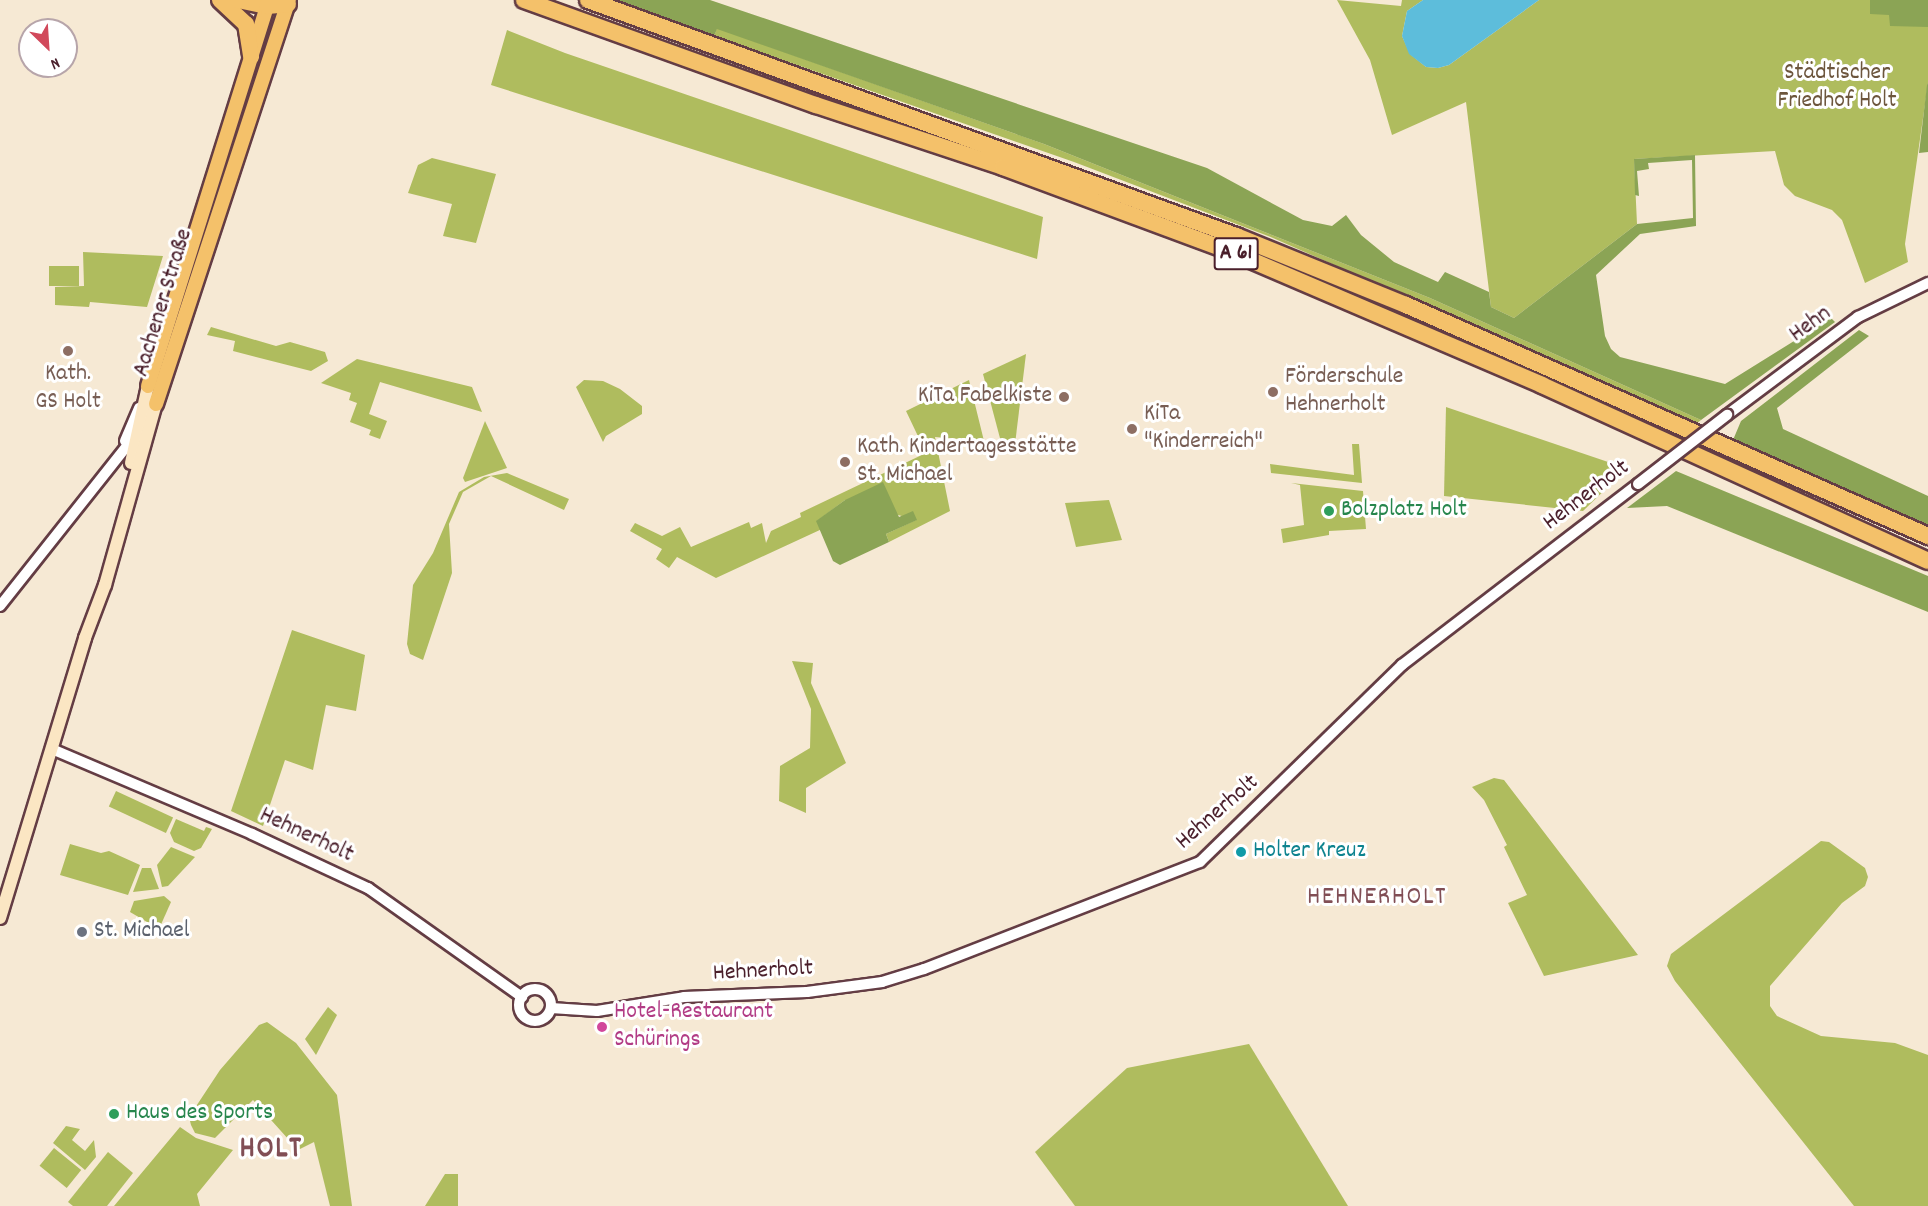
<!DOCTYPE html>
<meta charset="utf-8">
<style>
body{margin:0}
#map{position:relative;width:1928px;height:1206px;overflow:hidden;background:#f6e9d4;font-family:Dekko,sans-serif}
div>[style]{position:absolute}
.green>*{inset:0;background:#afbc5e;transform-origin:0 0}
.forest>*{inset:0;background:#8ba455}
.water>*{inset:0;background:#5dbddb}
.roads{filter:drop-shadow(2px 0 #643d44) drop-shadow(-2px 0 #643d44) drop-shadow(0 2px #643d44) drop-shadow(0 -2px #643d44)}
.tertiary>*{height:10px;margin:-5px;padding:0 5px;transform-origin:5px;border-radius:5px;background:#fff}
.tertiary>.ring{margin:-5px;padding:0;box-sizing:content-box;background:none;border:10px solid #fff;border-radius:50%}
.secondary>*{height:12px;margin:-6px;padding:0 6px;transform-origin:6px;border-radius:6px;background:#fbe6c3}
.primary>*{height:14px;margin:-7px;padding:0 7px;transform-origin:7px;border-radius:7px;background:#f4c16a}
.motorway>*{height:16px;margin:-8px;padding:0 8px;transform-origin:8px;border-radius:8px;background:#f4c16a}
.bridges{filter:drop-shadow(2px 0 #643d44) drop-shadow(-2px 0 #643d44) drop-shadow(0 2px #643d44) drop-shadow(0 -2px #643d44)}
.tertiary-bridge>*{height:10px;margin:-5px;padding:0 5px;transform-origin:5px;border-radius:5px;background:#fff}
.dots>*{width:16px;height:16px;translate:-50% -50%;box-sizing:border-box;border:3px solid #fff;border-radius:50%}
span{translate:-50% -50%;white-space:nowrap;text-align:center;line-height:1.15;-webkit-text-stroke:6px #fff;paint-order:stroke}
.shield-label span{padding:2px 4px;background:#fff;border:2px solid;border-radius:4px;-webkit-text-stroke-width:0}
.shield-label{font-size:22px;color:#4a1f2b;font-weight:700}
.park-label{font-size:24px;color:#6d563d}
.street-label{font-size:24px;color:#4a1f2b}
.education-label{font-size:24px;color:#785e54}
.left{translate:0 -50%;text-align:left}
.right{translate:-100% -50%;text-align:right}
.leisure-label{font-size:24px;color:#27864d}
.culture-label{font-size:24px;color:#0d838f}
.worship-label{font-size:24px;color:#5b616d}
.hotel-label{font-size:24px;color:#b23c85}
.neighbourhood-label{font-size:26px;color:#814e55;letter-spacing:1.5px}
.district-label{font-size:30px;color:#814e55;font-weight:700;letter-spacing:1.5px}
.north{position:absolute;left:18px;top:18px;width:60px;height:60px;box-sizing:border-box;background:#fff;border:2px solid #b7a5aa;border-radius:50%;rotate:155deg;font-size:16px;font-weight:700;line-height:24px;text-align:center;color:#4a1f2b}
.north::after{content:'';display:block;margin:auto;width:21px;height:27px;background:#d1495b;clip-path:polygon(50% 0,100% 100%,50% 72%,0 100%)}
</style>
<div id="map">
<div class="green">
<div style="clip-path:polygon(1337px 0,1401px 6px,1402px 0,1423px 0,1407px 11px,1402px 36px,1410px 54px,1426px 67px,1438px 68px,1449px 65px,1539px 0,1928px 0,1928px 83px,1905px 244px,1908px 262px,1865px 283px,1842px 220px,1832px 210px,1795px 196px,1784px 185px,1775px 151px,1634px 159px,1637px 224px,1514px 318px,1491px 307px,1466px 102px,1392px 135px,1370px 60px)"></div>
<div style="clip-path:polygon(717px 28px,1044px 144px,1430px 298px,1701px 420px,1696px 424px,1273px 238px,1074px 162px,714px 36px)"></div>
<div style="clip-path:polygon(507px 30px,565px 53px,1043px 217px,1037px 259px,491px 85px)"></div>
<div style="clip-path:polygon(432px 158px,496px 174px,476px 243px,443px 236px,452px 204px,408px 193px,418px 165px)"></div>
<div style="clip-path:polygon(83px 252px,163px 256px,147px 307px,90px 302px,89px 307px,55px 305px,55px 287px,84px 286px)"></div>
<div style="left:49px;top:266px;width:30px;height:20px"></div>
<div style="clip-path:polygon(211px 327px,276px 346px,290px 342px,325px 352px,328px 361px,311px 371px,233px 351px,235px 341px,207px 335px)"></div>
<div style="clip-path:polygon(1026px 354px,1015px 444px,1001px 442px,983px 374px)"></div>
<div style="clip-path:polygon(357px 359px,472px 387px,482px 412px,380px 382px,369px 414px,387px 421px,380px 439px,369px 435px,371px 430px,350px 422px,357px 403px,349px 400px,351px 393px,321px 383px)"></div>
<div style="clip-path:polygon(584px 380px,603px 381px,620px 389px,642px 406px,642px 414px,606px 436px,603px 442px,576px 387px)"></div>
<div style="clip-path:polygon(969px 380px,984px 441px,935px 437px,950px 511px,889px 542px,886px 534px,916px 520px,845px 500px,817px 521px,822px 529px,716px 578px,677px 557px,669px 568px,656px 559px,662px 549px,630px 531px,635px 523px,662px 536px,680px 527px,691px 547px,749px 522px,751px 528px,762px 523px,766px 543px,771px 531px,801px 517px,800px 513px,926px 453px,906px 411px)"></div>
<div style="clip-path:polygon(1446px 407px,1614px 464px,1616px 479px,1583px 511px,1444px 496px)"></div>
<div style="clip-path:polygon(485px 421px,507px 468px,465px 482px,463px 478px)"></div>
<div style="clip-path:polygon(1352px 444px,1359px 444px,1362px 483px,1271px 473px,1270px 464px,1354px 475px)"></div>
<div style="clip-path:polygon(507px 473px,569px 499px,564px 510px,491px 476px,463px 492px,449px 524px,452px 573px,423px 660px,410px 654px,407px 644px,413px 585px,433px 553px,459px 492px,484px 477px)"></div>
<div style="clip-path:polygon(1291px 483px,1363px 491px,1366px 529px,1329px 531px,1329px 535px,1283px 543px,1281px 529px,1304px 525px,1300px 485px)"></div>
<div style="clip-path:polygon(1109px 500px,1122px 540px,1076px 547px,1065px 503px)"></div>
<div style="clip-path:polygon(292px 630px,365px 655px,356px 711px,326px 705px,313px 770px,285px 760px,263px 826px,231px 811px)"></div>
<div style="clip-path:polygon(792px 661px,813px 663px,811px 683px,846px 763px,806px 788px,806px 813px,779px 801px,780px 766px,810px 748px,811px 709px)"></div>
<div style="clip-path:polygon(1494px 778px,1504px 780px,1638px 955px,1544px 976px,1508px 903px,1527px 895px,1504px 847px,1507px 845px,1484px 800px,1472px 787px)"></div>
<div style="left:116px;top:791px;width:63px;height:17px;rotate:25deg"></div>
<div style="clip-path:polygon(176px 819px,204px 831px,206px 827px,212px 829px,201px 848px,194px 851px,174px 842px,170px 833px)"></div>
<div style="clip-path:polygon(1821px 841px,1829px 842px,1865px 868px,1868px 877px,1865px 886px,1842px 903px,1770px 986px,1770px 1006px,1777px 1016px,1821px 1036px,1895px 1043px,1928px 1055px,1928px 1206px,1854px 1206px,1675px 981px,1667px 966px,1671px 954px)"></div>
<div style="clip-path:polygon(70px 844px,101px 853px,109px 851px,140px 865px,128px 895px,60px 875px)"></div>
<div style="clip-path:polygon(171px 847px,195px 857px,168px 886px,162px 887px,157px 865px)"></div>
<div style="clip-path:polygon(142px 868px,151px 868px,159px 889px,133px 892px)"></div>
<div style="clip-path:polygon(164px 896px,171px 902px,159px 929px,130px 912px,134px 901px)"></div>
<div style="clip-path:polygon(328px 1007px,337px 1015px,316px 1055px,305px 1039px)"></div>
<div style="clip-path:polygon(267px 1022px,296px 1043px,337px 1095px,352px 1206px,330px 1206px,314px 1142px,298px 1150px,253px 1100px,215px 1138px,195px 1133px,191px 1125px,189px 1117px,220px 1070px,259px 1025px)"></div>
<div style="clip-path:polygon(1249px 1044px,1348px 1206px,1075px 1206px,1035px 1152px,1127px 1068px)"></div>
<div style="clip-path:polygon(66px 1126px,80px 1129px,72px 1140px,85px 1151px,94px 1140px,96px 1157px,85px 1170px,53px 1143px)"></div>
<div style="clip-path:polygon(180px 1127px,196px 1138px,233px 1150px,197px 1194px,200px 1206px,114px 1206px)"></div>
<div style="left:54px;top:1148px;width:35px;height:23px;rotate:39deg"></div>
<div style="clip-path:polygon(108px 1152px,133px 1173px,107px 1206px,73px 1206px,68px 1202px)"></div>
<div style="clip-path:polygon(445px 1174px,458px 1174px,458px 1206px,425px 1206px)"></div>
</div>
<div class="forest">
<div style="clip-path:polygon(615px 0,710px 0,1207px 168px,1303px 220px,1332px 226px,1346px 215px,1361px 235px,1394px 262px,1438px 282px,1445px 272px,1489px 292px,1491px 307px,1514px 318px,1637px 224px,1693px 218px,1692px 160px,1648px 163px,1649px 169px,1637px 171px,1639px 196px,1635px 195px,1634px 159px,1695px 155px,1696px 226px,1640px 234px,1596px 275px,1605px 336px,1611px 349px,1620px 357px,1725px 384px,1831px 318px,1835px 322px,1701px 420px,1430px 298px,1044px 144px,717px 29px,714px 36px)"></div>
<div style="clip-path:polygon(1870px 0,1928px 0,1928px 27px,1890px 26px,1889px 15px,1870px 14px)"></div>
<div style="clip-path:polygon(1928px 83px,1928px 152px,1919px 153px,1927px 85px)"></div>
<div style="clip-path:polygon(1859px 330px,1869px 336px,1777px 408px,1783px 429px,1928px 496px,1928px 526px,1733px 440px,1741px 421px)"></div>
<div style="clip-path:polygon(1676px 471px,1928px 576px,1928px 612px,1667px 506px,1627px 508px)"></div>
<div style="clip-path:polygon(883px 482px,899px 517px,913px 511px,917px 520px,886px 534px,889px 542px,840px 565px,833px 561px,816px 521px,845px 500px)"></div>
</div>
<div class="water">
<div style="clip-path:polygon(1423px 0,1539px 0,1449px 65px,1438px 68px,1426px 67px,1409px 54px,1402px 36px,1407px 11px)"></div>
</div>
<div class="roads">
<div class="tertiary">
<div style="left:1727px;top:415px;width:164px;rotate:-36.8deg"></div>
<div style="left:1858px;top:317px;width:78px;rotate:-25.9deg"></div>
<div style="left:125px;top:441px;width:36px;rotate:-67deg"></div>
<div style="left:0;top:606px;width:222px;rotate:-51.6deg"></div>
<div style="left:52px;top:749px;width:217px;rotate:23deg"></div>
<div style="left:252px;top:834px;width:128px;rotate:25deg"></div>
<div style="left:368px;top:888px;width:189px;rotate:35.3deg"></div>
<div class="ring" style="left:519px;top:989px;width:22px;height:22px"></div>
<div style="left:551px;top:1008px;width:46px;rotate:3.7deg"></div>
<div style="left:597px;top:1011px;width:88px;rotate:-9.1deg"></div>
<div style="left:684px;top:997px;width:123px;rotate:-2.3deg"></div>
<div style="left:807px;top:992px;width:76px;rotate:-7.6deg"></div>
<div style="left:882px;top:982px;width:44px;rotate:-17.2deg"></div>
<div style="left:924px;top:969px;width:296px;rotate:-21.2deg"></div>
<div style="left:1200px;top:862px;width:282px;rotate:-44.3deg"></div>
<div style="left:1402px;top:665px;width:297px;rotate:-37.5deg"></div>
</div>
<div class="secondary">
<div style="left:131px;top:463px;width:79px;rotate:-77.6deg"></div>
<div style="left:0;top:918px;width:293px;rotate:-73.1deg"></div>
<div style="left:85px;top:638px;width:57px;rotate:-69.3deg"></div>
<div style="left:105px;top:585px;width:188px;rotate:-74.3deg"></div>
</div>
<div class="primary">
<div style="left:148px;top:386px;width:405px;rotate:-72.6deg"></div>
<div style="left:156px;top:404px;width:425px;rotate:-71.8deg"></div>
</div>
<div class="motorway">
<div style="left:220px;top:0;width:35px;rotate:43deg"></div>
<div style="left:246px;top:24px;width:33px;rotate:81deg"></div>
<div style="left:238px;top:0;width:30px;rotate:12deg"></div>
<div style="left:267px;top:6px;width:21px;rotate:-5deg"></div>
<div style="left:524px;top:0;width:310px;rotate:19.8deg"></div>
<div style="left:816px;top:105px;width:197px;rotate:18.3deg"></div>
<div style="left:1003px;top:167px;width:244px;rotate:20.4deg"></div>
<div style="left:1232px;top:252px;width:337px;rotate:23.2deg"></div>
<div style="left:1542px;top:385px;width:424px;rotate:24.5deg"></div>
<div style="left:588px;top:0;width:690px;rotate:20.01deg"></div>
<div style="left:1236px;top:236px;width:183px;rotate:22.1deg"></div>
<div style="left:1406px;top:305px;width:571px;rotate:23.87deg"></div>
</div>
</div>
<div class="bridges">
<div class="tertiary-bridge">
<div style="left:1638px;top:484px;width:113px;rotate:-37.8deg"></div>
</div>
</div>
<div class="dots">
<div style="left:68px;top:351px;background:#8d6e63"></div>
<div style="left:1273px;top:392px;background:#8d6e63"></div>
<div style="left:1064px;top:397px;background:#8d6e63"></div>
<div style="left:1132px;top:429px;background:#8d6e63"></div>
<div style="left:845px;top:462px;background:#8d6e63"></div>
<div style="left:1329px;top:511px;background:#2e9e5b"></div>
<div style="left:1241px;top:852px;background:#0f9aa8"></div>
<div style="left:82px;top:932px;background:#6b7280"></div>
<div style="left:602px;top:1027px;background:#d1479c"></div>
<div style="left:114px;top:1114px;background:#2e9e5b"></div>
</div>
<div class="shield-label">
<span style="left:1236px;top:254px">A 61</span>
</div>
<div class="park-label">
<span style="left:1837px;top:88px">Städtischer<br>Friedhof Holt</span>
</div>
<div class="street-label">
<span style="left:164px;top:303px;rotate:-73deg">Aachener Straße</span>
<span style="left:1811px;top:325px;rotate:-36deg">Hehn</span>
<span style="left:1587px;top:496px;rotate:-37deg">Hehnerholt</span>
<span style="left:1218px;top:813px;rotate:-41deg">Hehnerholt</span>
<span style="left:306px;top:836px;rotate:25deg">Hehnerholt</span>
<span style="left:763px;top:972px;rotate:-3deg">Hehnerholt</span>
</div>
<div class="education-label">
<span style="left:68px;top:389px">Kath.<br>GS Holt</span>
<span class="left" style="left:1285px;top:392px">Förderschule<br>Hehnerholt</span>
<span class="right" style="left:1052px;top:397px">KiTa Fabelkiste</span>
<span class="left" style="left:1144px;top:429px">KiTa<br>"Kinderreich"</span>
<span class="left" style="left:857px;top:462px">Kath. Kindertagesstätte<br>St. Michael</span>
</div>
<div class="leisure-label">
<span class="left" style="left:1341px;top:511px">Bolzplatz Holt</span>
<span class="left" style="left:126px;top:1114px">Haus des Sports</span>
</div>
<div class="culture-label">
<span class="left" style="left:1253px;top:852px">Holter Kreuz</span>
</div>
<div class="worship-label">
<span class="left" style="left:94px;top:932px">St. Michael</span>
</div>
<div class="hotel-label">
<span class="left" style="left:614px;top:1027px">Hotel-Restaurant<br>Schürings</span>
</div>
<div class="neighbourhood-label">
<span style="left:1377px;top:898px">HEHNERHOLT</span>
</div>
<div class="district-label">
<span style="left:271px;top:1151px">HOLT</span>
</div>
<div class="north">N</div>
</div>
